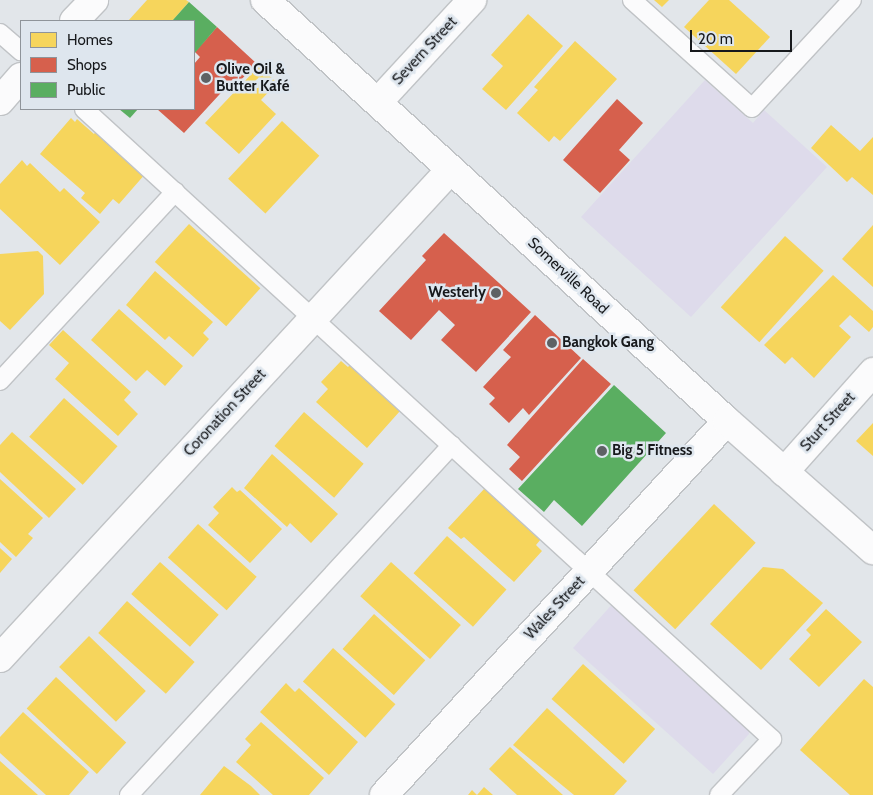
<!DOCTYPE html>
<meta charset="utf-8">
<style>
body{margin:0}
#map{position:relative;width:873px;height:795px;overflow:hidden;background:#e2e6ea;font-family:Cabin,sans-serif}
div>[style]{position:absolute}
.green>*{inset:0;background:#dedbeb}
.homes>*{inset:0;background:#f6d55c;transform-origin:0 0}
.shops>*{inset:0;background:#d6604d}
.public>*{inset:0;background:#5aae61}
.roads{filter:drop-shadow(1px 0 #c0c3c6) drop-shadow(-1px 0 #c0c3c6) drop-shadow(0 1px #c0c3c6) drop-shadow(0 -1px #c0c3c6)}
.service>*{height:18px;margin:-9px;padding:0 9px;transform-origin:9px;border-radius:9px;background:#fbfbfc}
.minor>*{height:28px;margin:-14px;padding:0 14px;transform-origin:14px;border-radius:14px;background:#fbfbfc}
.secondary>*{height:28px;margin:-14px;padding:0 14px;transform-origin:14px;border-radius:14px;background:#fbfbfc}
.dots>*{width:14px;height:14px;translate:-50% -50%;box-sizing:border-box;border:2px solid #dee6ee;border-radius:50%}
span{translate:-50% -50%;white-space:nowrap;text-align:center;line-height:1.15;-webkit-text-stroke:5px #dee6ee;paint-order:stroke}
.street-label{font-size:15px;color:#17191c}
.poi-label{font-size:15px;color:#17191c;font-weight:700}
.left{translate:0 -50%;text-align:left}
.right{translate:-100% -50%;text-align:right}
.legend{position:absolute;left:20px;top:20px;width:175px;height:90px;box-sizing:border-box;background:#dee6ee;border:1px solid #8e949a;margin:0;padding:6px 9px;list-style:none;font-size:15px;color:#17191c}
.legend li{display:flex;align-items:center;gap:10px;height:25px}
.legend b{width:25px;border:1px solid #8e949a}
.scale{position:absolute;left:690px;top:30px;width:102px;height:22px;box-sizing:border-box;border:2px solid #17191c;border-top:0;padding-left:6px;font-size:15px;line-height:18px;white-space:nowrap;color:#17191c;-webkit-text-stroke:4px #dee6ee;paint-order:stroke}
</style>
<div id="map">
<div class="green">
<div style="clip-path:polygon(705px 80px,753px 123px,764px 110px,827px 167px,691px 317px,581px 217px)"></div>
<div style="clip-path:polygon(615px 601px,748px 720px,749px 734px,713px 774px,573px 648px)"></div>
</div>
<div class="homes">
<div style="clip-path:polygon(147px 0,186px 0,189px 2px,172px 21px,128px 21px)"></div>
<div style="clip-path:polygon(654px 0,669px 0,662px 7px)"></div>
<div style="clip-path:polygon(709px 0,729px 0,770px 37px,736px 74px,684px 27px)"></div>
<div style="clip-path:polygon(528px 14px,563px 46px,506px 110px,482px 89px,503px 66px,491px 55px)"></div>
<div style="clip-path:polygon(575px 41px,617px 79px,560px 141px,554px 136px,549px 142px,517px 113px,538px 90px,534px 87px)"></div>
<div style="clip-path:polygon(259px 66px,277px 83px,261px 100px,276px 114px,239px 154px,205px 123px)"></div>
<div style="clip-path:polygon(71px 118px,75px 122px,77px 119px,94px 134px,97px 130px,146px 173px,119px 204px,113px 199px,100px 214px,81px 198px,85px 193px,40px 154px)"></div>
<div style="left:282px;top:121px;width:51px;height:79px;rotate:43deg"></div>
<div style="clip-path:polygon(831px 125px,860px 151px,873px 137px,873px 195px,852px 177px,847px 182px,811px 148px)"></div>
<div style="clip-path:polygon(22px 160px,27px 166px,30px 163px,60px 192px,64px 188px,100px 222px,60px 265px,0 209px,0 184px)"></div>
<div style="left:189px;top:224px;width:96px;height:51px;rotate:42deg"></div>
<div style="clip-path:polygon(873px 225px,873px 287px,842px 259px)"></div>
<div style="left:785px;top:236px;width:52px;height:96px;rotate:42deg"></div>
<div style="clip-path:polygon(38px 251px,43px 256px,44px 294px,10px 330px,0 321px,0 254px)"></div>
<div style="clip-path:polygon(155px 271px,213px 322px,203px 333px,209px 339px,193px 357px,169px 336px,165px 340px,126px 305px)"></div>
<div style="clip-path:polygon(833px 275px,873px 311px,873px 327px,869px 332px,850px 315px,839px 326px,851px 337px,814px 378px,792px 357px,785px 364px,764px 345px)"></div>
<div style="clip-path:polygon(119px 309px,183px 366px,165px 386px,147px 370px,136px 381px,91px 340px)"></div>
<div style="clip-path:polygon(63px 330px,131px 392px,124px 400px,138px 414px,118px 436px,55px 379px,69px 363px,49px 345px)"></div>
<div style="clip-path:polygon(341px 361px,348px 367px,350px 365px,400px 411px,367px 448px,316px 402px,328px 389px,321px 382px)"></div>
<div style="left:64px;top:398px;width:72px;height:52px;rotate:42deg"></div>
<div style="left:304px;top:412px;width:79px;height:45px;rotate:41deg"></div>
<div style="clip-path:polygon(873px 423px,873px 456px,856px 441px)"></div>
<div style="clip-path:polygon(12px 432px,76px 489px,49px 518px,0 472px,0 445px)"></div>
<div style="clip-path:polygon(272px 454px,338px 514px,311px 543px,290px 523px,287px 527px,244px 488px)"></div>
<div style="clip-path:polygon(0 479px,43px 518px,28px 534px,33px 538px,16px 557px,0 542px)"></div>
<div style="clip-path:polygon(232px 487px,237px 492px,240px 490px,282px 529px,250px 563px,208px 525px,219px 513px,213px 507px)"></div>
<div style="clip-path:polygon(485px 488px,541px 539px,536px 545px,542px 551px,514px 582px,464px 537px,461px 539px,448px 528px)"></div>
<div style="left:714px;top:504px;width:57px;height:118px;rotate:43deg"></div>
<div style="left:198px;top:524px;width:79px;height:45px;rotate:42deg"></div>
<div style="left:447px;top:536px;width:80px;height:50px;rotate:42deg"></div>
<div style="clip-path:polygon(0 548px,12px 559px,0 573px)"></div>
<div style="left:160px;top:562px;width:79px;height:43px;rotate:42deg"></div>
<div style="left:391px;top:562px;width:94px;height:46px;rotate:42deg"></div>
<div style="clip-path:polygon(763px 567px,783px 569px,823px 603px,761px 670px,710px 624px)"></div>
<div style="left:127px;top:601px;width:91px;height:43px;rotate:42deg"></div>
<div style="clip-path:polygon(826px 609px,862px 642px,819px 687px,789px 659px,811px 635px,806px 630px)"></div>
<div style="left:374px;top:614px;width:69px;height:47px;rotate:42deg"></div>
<div style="left:89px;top:636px;width:79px;height:43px;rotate:44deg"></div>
<div style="left:333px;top:648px;width:84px;height:45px;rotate:42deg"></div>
<div style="left:583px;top:664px;width:97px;height:47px;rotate:42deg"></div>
<div style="left:56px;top:677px;width:96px;height:43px;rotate:43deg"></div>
<div style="clip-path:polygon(864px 679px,873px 687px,873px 795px,850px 795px,800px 750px)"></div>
<div style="clip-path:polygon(286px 683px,295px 692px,299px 688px,358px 742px,329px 775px,260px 712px)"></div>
<div style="clip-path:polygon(547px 708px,627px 781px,614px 795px,574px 795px,513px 745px)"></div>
<div style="clip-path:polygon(23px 712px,89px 772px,69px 795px,46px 795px,0 753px,0 737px)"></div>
<div style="clip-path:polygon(261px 722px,324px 778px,309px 795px,273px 795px,236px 762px,251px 745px,245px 739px)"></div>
<div style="clip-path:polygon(510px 747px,563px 795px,517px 795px,489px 769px)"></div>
<div style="clip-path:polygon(0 761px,38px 795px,0 795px)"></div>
<div style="clip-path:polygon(224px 766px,251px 786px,260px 795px,200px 795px)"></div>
<div style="clip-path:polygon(484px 787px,493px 795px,468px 795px,472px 790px,477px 795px)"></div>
</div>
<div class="shops">
<div style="clip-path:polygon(217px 27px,256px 63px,234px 88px,230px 83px,184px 133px,157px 109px,194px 109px,194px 64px,200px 57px,195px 52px)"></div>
<div style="clip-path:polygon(617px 99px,643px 123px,619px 150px,630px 160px,600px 193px,563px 160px)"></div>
<div style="clip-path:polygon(444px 233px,531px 312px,476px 372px,441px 340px,455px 325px,439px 310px,411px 340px,379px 311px,426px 260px,422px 256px)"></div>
<div style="clip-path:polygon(535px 315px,581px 358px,529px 415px,523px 408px,509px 423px,489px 404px,495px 398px,483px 387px,511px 357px,503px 350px)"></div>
<div style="clip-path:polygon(583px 359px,611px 384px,522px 481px,509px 469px,520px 457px,507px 445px)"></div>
</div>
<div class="public">
<div style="clip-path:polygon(189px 2px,217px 27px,194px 54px,194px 21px,172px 21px)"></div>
<div style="clip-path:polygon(119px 109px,138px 109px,130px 118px)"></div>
<div style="clip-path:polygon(614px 385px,666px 433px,582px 526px,554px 500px,544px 512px,518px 489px)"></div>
</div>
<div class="roads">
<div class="service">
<div style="left:632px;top:0;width:161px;rotate:42deg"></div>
<div style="left:752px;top:108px;width:147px;rotate:-47.2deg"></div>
<div style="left:0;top:33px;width:28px;rotate:41deg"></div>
<div style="left:84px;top:109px;width:933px;rotate:42.48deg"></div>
<div style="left:772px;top:739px;width:77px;rotate:133.4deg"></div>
<div style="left:0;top:381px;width:258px;rotate:-47.2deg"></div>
<div style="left:129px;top:795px;width:476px;rotate:-47.3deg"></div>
</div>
<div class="minor">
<div style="left:74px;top:21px;width:29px;rotate:-46deg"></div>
<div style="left:0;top:101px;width:32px;rotate:-49deg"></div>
<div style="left:378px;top:102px;width:139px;rotate:-47.3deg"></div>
<div style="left:784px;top:472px;width:134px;rotate:-48.3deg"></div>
<div style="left:0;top:658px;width:665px;rotate:-47.31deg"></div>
<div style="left:384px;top:795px;width:507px;rotate:-47.48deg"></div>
</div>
<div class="secondary">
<div style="left:265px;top:0;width:625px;rotate:42.34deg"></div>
<div style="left:727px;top:421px;width:195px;rotate:41.5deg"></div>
</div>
</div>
<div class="dots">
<div style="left:206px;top:78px;background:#5e6164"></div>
<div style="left:496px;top:293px;background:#5e6164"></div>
<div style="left:552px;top:343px;background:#5e6164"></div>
<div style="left:602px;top:451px;background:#5e6164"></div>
</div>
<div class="street-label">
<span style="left:425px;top:51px;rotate:-47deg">Severn Street</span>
<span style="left:568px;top:276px;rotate:43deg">Somerville Road</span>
<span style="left:225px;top:413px;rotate:-47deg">Coronation Street</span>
<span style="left:828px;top:422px;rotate:-48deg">Sturt Street</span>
<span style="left:555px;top:608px;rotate:-47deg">Wales Street</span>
</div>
<div class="poi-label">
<span class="left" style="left:216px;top:78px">Olive Oil &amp;<br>Butter Kafé</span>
<span class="right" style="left:486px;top:293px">Westerly</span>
<span class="left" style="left:562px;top:343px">Bangkok Gang</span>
<span class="left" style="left:612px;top:451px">Big 5 Fitness</span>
</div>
<ul class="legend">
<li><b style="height:14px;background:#f6d55c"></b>Homes</li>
<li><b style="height:14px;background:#d6604d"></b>Shops</li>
<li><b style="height:14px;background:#5aae61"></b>Public</li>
</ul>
<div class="scale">20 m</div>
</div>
